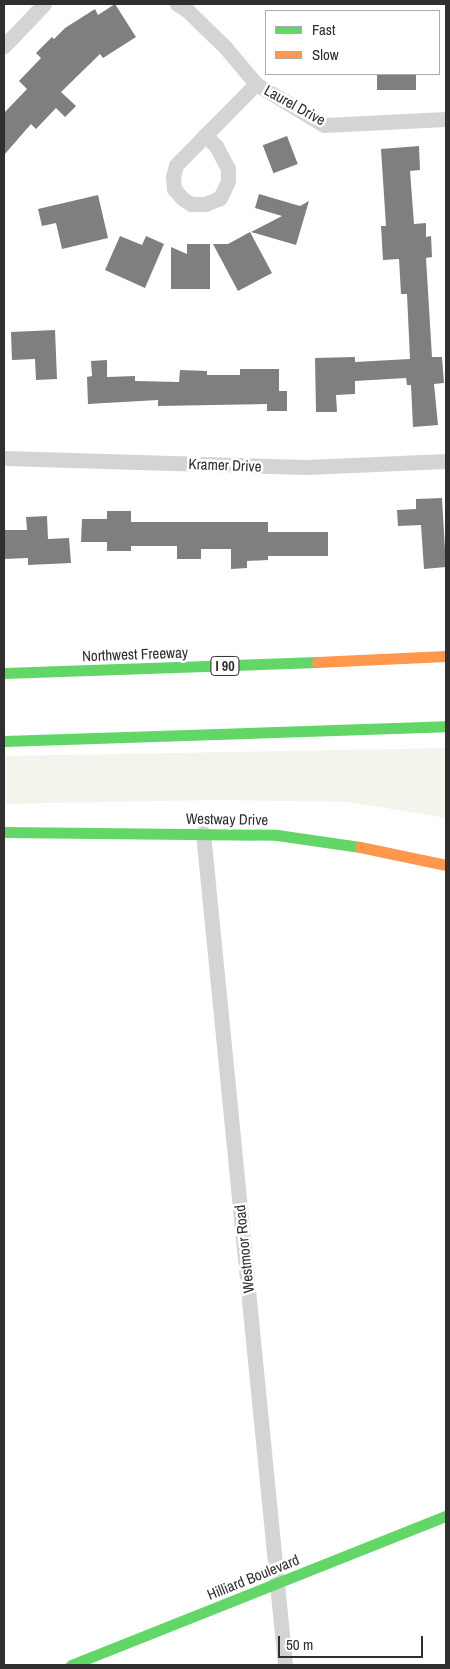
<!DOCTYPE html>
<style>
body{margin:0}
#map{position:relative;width:450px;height:1669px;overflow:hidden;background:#fff;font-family:"Archivo Narrow",sans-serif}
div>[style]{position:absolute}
.green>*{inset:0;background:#f2f5ec}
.building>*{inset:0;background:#7f7f7f;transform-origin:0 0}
.street>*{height:15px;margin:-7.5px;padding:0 7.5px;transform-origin:7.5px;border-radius:7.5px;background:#d4d4d4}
.fast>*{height:11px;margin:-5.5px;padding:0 5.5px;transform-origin:5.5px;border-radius:5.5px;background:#63d668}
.slow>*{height:11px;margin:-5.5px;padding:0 5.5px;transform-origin:5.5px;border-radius:5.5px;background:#ff974d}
span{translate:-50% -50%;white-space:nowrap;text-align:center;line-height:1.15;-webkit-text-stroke:5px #fff;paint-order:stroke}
.shield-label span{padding:1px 4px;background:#fff;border:1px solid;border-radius:4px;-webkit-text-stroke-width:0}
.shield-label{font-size:14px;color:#2f2f2f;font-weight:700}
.street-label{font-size:15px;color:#2f2f2f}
.frame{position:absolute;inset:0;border:5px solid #2f2f2f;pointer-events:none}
.legend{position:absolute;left:265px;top:10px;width:175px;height:65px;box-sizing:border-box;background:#fff;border:1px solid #acacac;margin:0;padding:6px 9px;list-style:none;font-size:15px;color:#2f2f2f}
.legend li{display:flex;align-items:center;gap:10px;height:25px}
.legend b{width:25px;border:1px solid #acacac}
.scale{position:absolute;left:278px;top:1636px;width:145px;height:22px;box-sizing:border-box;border:2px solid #2f2f2f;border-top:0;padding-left:6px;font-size:15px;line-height:18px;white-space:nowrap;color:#2f2f2f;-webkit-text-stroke:4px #fff;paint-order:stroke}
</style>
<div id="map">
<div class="green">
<div style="clip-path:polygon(446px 748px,446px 818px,348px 802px,215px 800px,4px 804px,4px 756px)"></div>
</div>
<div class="building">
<div style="clip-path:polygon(115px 4px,136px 37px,103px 58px,100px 54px,61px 92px,76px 106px,65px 117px,56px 108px,36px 129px,31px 124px,4px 155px,4px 113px,27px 89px,19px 81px,41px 58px,36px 53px,52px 37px,54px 39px,65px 28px,95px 9px,98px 15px)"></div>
<div style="left:377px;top:74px;width:39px;height:16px"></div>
<div style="left:287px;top:136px;width:30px;height:26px;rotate:69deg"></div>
<div style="clip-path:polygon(419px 146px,420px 170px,410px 171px,414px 224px,426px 223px,426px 237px,431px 236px,432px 257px,426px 258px,432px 357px,442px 357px,444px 383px,434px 384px,438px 425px,413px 427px,411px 385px,407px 385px,406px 378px,355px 381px,355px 394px,336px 395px,337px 412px,316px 412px,315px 358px,355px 357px,355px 362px,410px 359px,407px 294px,401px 294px,399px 259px,383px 260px,381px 226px,386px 226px,381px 149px)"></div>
<div style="clip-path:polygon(259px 194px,300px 206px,309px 201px,296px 245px,251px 232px,282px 216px,255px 208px)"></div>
<div style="clip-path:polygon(98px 195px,108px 238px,62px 249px,56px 223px,42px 226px,38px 209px)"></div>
<div style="clip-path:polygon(250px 232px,272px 273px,238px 291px,213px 244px,228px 244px)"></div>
<div style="clip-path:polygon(120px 236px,142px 245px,146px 236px,164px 244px,145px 288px,105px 270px)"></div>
<div style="clip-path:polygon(187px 244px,210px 244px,210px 289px,171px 289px,171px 247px,187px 254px)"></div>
<div style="clip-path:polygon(55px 330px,57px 379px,36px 380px,35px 359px,12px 360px,11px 332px)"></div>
<div style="clip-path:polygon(107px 360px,107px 377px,135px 376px,135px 381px,179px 382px,180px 370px,207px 371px,207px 375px,240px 375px,240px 369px,279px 369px,279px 391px,287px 391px,287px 411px,267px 411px,267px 404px,158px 406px,158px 400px,88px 404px,87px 377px,92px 376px,91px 361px)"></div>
<div style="clip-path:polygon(442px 498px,446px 567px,424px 569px,421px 525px,398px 526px,397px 510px,416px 509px,416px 499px)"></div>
<div style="clip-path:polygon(107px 511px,131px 511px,131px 522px,268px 522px,268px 532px,328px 532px,328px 556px,268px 556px,268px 560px,247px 561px,247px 568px,231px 569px,231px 549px,201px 549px,201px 559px,177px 559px,177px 546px,131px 546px,131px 551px,107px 551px,107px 542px,81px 542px,82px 519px,107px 519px)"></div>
<div style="clip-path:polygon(47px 516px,48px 539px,69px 538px,71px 563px,28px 565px,28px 558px,4px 559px,4px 530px,27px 530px,26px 517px)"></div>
</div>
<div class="street">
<div style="left:177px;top:4px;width:13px;rotate:32deg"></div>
<div style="left:188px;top:11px;width:52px;rotate:44.2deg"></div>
<div style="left:225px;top:47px;width:48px;rotate:50deg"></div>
<div style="left:256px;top:84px;width:79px;rotate:31.1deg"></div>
<div style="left:324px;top:125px;width:122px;rotate:-2.8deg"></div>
<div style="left:4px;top:46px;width:58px;rotate:-46.4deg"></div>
<div style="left:205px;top:135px;width:16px;rotate:45deg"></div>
<div style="left:216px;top:146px;width:26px;rotate:62deg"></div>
<div style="left:228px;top:169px;width:12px;rotate:90deg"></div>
<div style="left:228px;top:181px;width:19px;rotate:115deg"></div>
<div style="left:220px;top:198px;width:16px;rotate:158deg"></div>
<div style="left:205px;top:204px;width:14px;rotate:180deg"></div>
<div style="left:191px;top:204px;width:9px;rotate:-148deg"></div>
<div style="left:183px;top:199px;width:13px;rotate:-132deg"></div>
<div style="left:174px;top:189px;width:12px;rotate:-95deg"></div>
<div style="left:173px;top:177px;width:12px;rotate:-76deg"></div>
<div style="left:176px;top:165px;width:114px;rotate:-45.4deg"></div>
<div style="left:4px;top:458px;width:302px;rotate:1.7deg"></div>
<div style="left:306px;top:467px;width:140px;rotate:-2.5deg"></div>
<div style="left:203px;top:833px;width:836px;rotate:84.37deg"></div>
</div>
<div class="fast">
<div style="left:4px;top:673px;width:313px;rotate:-2deg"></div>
<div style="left:4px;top:741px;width:442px;rotate:-1.9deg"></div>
<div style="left:4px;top:832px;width:273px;rotate:0.6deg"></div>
<div style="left:277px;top:835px;width:84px;rotate:8.2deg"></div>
<div style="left:71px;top:1665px;width:404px;rotate:-21.7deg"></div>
</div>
<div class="slow">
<div style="left:317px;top:662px;width:129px;rotate:-2.7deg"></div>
<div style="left:360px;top:847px;width:88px;rotate:11.8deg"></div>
</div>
<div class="shield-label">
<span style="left:225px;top:666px">I 90</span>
</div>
<div class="street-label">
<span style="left:295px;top:105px;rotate:29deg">Laurel Drive</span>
<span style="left:225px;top:465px;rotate:2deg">Kramer Drive</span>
<span style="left:135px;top:654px;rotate:-2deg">Northwest Freeway</span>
<span style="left:227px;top:819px;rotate:1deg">Westway Drive</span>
<span style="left:244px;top:1249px;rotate:-96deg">Westmoor Road</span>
<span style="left:253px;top:1577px;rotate:-22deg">Hilliard Boulevard</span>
</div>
<div class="frame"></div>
<ul class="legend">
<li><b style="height:6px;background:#63d668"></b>Fast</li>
<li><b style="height:6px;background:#ff974d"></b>Slow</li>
</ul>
<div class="scale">50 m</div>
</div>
